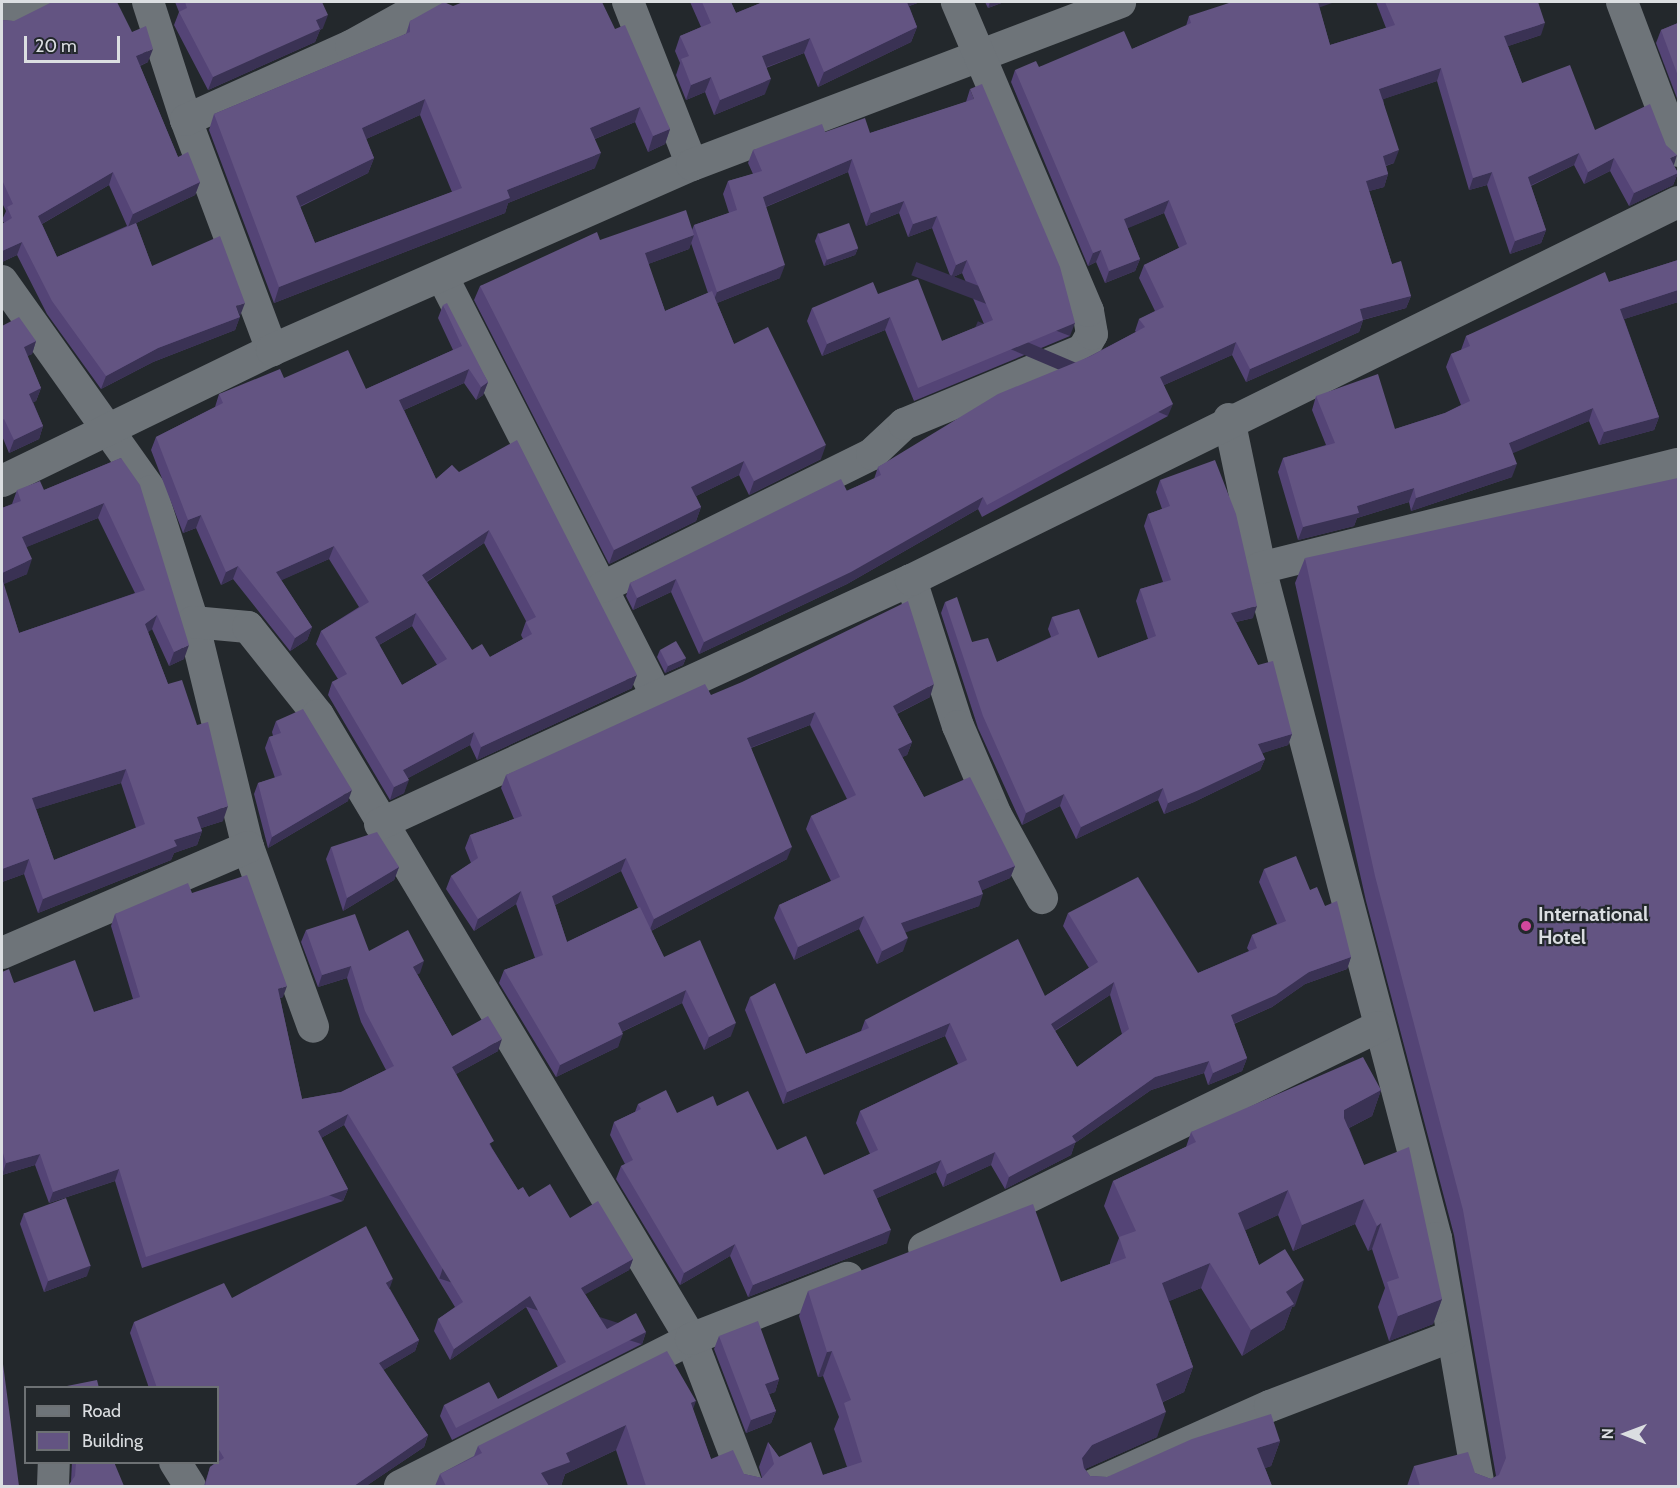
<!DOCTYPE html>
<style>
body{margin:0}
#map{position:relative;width:1680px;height:1488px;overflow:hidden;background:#23282c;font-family:Cabin,sans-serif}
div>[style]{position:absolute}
.street>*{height:32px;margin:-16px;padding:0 16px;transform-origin:16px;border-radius:16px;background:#6e7479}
.wall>*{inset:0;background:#544476}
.shaded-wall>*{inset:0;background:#3a3254;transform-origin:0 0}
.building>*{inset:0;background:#635482;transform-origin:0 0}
.dots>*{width:16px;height:16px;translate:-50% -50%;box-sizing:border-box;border:3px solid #23282c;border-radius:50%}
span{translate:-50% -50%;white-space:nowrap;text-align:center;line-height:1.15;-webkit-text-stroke:4.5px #23282c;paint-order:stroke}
.poi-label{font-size:20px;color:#dbdee1;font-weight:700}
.left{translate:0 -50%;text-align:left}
.frame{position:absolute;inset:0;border:3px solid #dbdee1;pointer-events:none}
.legend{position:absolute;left:24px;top:1386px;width:195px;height:78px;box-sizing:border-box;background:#23282c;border:2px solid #6d7174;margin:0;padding:8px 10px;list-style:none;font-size:18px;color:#dbdee1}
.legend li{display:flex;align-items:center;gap:12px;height:30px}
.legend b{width:30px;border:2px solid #6d7174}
.north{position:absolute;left:1596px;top:1404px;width:60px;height:60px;-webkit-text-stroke:4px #23282c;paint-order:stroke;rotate:271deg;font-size:16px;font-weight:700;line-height:24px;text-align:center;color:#dbdee1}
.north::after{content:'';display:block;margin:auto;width:21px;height:27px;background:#dbdee1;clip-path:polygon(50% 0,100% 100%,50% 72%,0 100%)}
.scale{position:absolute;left:24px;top:36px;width:96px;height:27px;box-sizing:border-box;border:3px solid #dbdee1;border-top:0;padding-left:8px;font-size:18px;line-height:21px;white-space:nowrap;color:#dbdee1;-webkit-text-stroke:4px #23282c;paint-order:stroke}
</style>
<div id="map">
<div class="street">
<div style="left:148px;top:2px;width:124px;rotate:72.1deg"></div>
<div style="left:186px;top:120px;width:246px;rotate:69.5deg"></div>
<div style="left:628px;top:2px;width:175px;rotate:68.6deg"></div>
<div style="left:1622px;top:2px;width:159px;rotate:69.4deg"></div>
<div style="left:2px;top:18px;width:38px;rotate:-25deg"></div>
<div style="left:186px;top:120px;width:181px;rotate:-24.2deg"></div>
<div style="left:351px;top:46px;width:90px;rotate:-29.1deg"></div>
<div style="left:442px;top:276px;width:473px;rotate:62.9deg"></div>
<div style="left:2px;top:281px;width:257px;rotate:54.6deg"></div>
<div style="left:151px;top:491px;width:138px;rotate:72.2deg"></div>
<div style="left:193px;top:622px;width:232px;rotate:76.3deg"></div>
<div style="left:248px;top:847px;width:191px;rotate:70.1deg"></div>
<div style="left:1229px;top:419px;width:152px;rotate:78.2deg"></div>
<div style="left:1260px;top:568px;width:693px;rotate:75.28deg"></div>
<div style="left:1436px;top:1238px;width:252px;rotate:80.2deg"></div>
<div style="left:2px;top:481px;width:300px;rotate:-25.9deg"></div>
<div style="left:272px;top:350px;width:459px;rotate:-23.8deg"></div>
<div style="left:692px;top:165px;width:458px;rotate:-20.8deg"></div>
<div style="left:1260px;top:568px;width:431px;rotate:-14deg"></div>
<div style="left:911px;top:580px;width:153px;rotate:72.2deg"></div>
<div style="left:958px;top:726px;width:97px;rotate:66.9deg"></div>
<div style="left:996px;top:815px;width:95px;rotate:61deg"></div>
<div style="left:603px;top:587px;width:300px;rotate:-26.3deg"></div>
<div style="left:872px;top:454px;width:44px;rotate:-43.2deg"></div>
<div style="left:904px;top:424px;width:194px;rotate:-22.5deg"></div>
<div style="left:1083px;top:350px;width:18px;rotate:-61deg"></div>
<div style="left:1092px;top:334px;width:23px;rotate:-100deg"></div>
<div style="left:1088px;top:311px;width:336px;rotate:-113deg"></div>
<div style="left:193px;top:622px;width:55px;rotate:5.2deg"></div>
<div style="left:248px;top:627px;width:112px;rotate:51.5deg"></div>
<div style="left:318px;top:715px;width:727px;rotate:59.13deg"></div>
<div style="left:691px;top:1339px;width:157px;rotate:69.1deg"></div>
<div style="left:380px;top:824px;width:584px;rotate:-24.68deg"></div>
<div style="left:911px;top:580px;width:855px;rotate:-26.24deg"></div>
<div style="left:2px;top:953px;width:268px;rotate:-23.3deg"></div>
<div style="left:924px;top:1248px;width:505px;rotate:-25.96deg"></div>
<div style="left:175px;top:1462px;width:28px;rotate:58deg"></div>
<div style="left:53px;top:1486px;width:24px;rotate:-88deg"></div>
<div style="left:400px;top:1486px;width:326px;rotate:-26.8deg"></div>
<div style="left:691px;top:1339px;width:168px;rotate:-21.4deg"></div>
<div style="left:1091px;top:1486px;width:196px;rotate:-24.1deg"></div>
<div style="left:1270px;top:1406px;width:195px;rotate:-21deg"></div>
</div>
<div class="wall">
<div style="clip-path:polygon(175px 2px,322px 2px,323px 28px,320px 30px,315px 42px,208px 90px,174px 25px,179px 12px)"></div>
<div style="clip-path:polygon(690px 2px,731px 2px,736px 13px,763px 2px,920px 2px,909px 6px,917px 27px,911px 42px,818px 87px,804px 53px,766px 68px,765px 94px,714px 115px,705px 92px,686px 100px,676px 75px,680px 63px,675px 51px,680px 36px,701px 27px)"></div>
<div style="clip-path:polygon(985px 2px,1004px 2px,988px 8px)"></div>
<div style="clip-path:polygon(1376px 2px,1538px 2px,1541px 35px,1508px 46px,1522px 83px,1595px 130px,1674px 166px,1678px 173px,1673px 185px,1629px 206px,1610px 171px,1584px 184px,1574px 165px,1531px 186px,1546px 230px,1541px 243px,1510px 254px,1487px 185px,1469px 190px,1437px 81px,1383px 99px,1394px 163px,1386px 166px,1388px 174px,1384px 187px,1369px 191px,1392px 264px,1411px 296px,1406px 308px,1363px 320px,1359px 332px,1246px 382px,1232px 355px,1164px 385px,1168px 416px,982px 517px,978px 509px,847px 584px,699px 654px,671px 592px,633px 610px,626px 596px,630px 583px,874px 479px,878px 467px,1136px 332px,1135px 331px,1139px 319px,1155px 311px,1139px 278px,1144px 265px,1179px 248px,1164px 213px,1127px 228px,1140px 259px,1135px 271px,1105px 283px,1096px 262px,1088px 266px,1011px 82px,1015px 70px,1039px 67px,1132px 49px,1186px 26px,1189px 16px,1319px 7px,1330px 45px,1386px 28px)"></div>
<div style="clip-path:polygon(evenodd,453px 6px,615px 29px,670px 129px,665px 144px,648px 152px,635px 122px,595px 139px,595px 168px,508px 203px,505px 213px,274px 303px,209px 130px,214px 114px,406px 34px,410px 21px,453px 6px,420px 115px,452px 192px,315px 243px,300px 207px,368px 173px,374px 158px,366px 139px,420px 115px)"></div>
<div style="clip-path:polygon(evenodd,2px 20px,132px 32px,148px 62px,140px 66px,178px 157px,200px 182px,195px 195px,136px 223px,152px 266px,240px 316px,235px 330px,153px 362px,101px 389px,47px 314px,17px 255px,2px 262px,2px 224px,4px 223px,2px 220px,6px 211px,2px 203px,2px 20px,109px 185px,127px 226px,57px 257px,42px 224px,109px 185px)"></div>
<div style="clip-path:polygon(1678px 23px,1678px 101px,1656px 43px,1661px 30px)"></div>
<div style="clip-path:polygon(evenodd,970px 89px,1070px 336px,914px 401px,885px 330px,822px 356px,807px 321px,812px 308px,878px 294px,942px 341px,984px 324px,962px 273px,951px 278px,932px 228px,908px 237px,899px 213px,866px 226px,848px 172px,766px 207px,780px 278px,717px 303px,734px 344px,821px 459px,749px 495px,739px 475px,696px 496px,701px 507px,696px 521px,609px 564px,474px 300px,480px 286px,692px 230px,694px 225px,729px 213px,723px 194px,728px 181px,753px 174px,748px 163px,753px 150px,825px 132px,870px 133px,966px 102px,970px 89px,691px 243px,708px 293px,665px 311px,648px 264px,689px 249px,691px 243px)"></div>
<div style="clip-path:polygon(818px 233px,858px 248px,855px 255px,824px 266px,815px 241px)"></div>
<div style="clip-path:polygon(1678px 260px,1678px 302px,1624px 319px,1659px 417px,1654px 430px,1599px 445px,1589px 421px,1512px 453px,1512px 477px,1411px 511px,1409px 502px,1357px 518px,1354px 526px,1298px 540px,1278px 472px,1283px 458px,1326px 445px,1312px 410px,1316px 396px,1395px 429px,1445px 413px,1461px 405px,1446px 367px,1451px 354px,1461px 350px,1466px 336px,1609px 282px)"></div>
<div style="clip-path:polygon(evenodd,443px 305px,488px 382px,483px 395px,476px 400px,464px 383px,404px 410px,436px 479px,452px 465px,632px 688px,477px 760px,470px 745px,408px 778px,404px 793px,390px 800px,328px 695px,332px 682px,338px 679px,316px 644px,321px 631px,359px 607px,329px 559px,281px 580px,312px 627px,307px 640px,290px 651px,233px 579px,221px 585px,196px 528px,183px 533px,151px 450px,156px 437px,215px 407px,219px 394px,284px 378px,366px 389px,453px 350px,438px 318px,443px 305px,484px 543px,526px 621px,521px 635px,523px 639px,490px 657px,472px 650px,427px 582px,484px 543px,443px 305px,412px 626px,437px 665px,402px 685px,379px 645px,412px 626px)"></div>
<div style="clip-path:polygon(2px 326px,36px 341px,32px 354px,27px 356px,41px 388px,36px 401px,33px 402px,43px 426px,39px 439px,9px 453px,2px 436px)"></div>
<div style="clip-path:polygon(evenodd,121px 458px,184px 659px,169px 666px,152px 629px,148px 632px,168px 684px,223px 821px,201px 828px,202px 831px,197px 845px,174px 853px,171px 860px,38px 913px,24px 874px,2px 882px,2px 508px,12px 504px,17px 490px,44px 490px,121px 458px,98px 518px,135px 593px,19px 633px,3px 584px,27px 574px,26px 547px,98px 518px,121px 458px,121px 783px,136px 828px,54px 860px,36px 809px,121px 783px)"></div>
<div style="clip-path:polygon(1160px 480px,1253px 618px,1236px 622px,1292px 734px,1288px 745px,1262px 753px,1265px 759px,1260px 770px,1194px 802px,1164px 814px,1158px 800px,1076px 839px,1060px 806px,1022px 825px,978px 728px,941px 613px,945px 602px,972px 642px,997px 662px,1051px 637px,1048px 629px,1052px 617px,1098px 658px,1148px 639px,1136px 601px,1140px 589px,1163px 582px,1144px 526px,1148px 514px,1162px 509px,1156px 492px)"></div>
<div style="clip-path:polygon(1305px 558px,1678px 1486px,1407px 1486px,1414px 1466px,1475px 1473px,1491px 1479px,1496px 1476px,1454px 1235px,1366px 901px,1295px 583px)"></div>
<div style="clip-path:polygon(660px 650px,686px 658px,683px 665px,665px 673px,657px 657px)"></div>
<div style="clip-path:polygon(evenodd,711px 695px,930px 697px,897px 714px,912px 742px,907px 755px,902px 757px,924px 797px,1015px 866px,1010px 878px,982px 890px,979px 906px,905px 932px,903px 951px,877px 964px,859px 929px,794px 960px,774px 918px,779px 905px,831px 881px,806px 829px,811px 816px,847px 799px,810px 725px,751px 748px,787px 859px,651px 931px,664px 957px,731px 1036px,704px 1050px,682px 1003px,622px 1032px,618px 1047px,556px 1077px,499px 983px,504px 970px,535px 958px,516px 904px,474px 931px,446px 889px,451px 876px,471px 863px,465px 848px,470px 835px,514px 819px,501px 788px,506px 775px,711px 695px,621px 871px,638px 908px,567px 942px,555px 905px,621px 871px)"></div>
<div style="clip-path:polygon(276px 721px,348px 801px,268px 848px,254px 794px,258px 783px,275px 778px,265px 748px,269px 737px,273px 736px,272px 732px)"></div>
<div style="clip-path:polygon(331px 847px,399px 867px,394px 880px,343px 911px,326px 859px)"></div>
<div style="clip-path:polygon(evenodd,1264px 869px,1310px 890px,1325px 906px,1351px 957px,1347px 969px,1305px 984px,1272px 1007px,1234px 1024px,1247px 1058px,1242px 1071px,1208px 1085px,1204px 1073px,1151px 1090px,1075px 1143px,1071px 1155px,1005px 1189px,991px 1165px,943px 1187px,936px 1172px,877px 1198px,887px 1243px,748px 1297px,730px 1256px,680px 1285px,616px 1179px,621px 1166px,625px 1164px,610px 1135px,614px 1122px,635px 1112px,638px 1104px,677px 1113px,717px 1106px,777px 1150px,824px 1175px,870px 1154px,856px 1123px,860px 1111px,958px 1064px,945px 1036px,783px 1104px,745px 1010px,750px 997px,806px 1054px,861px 1031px,865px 1020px,1045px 996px,1089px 968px,1063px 926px,1068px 913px,1198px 973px,1249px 951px,1247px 948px,1252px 935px,1277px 924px,1259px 882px,1264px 869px,1110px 995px,1122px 1034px,1077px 1067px,1055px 1031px,1110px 995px)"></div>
<div style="clip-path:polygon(192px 893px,283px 997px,280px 998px,302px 1099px,341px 1092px,386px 1070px,361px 1022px,347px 978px,318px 987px,301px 942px,306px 930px,369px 951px,420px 973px,417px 974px,452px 1036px,498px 1051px,456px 1074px,492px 1148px,518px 1190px,529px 1197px,570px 1218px,633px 1259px,629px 1270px,585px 1294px,607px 1329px,646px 1332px,642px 1344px,452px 1440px,440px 1416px,444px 1405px,498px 1399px,558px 1367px,526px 1307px,450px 1360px,434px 1331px,438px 1319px,455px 1307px,344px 1125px,321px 1138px,348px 1189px,343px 1201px,142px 1268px,115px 1181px,49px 1203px,35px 1165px,2px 1175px,2px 972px,14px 983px,94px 1012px,133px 999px,111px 926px,115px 914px)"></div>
<div style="clip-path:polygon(1381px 1090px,1372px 1116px,1349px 1128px,1364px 1165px,1442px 1299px,1433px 1324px,1389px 1341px,1378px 1307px,1385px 1288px,1372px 1249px,1368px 1251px,1355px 1224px,1293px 1251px,1278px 1215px,1245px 1230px,1259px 1265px,1295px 1306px,1292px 1307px,1284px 1329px,1242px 1356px,1201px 1288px,1169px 1301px,1193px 1367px,1184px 1392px,1163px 1402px,1157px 1437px,1085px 1469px,1090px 1476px,1107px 1477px,1280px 1441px,1271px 1466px,1265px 1468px,1272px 1486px,628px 1486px,616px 1450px,565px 1474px,561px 1486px,435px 1486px,440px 1474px,474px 1456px,478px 1446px,693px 1410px,711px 1459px,744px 1474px,762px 1478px,759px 1467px,768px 1442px,779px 1457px,823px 1475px,847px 1467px,834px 1429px,839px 1417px,823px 1376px,818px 1377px,799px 1316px,808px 1291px,1061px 1282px,1110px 1264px,1110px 1262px,1119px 1238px,1104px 1206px,1113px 1181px,1186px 1147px,1191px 1132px)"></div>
<div style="clip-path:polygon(24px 1213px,87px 1276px,44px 1292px,20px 1224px)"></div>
<div style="clip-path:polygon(390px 1289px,419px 1340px,415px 1351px,383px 1370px,428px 1435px,424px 1447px,366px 1486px,204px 1486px,210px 1467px,215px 1463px,215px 1462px,218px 1462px,218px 1388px,149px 1388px,130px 1333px,134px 1322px,232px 1298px)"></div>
<div style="clip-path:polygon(719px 1336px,779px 1379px,775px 1392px,769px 1394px,776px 1411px,771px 1423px,746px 1433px,714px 1349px)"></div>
<div style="clip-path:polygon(72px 1462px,114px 1462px,71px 1482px)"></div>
</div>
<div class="shaded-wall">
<div style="clip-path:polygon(902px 2px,920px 2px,899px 10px)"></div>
<div style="clip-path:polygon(990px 2px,1004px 2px,988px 8px)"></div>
<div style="clip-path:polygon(1315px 2px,1335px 2px,1312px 10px)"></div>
<div style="clip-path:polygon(328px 15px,323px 28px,320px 30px,315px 42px,208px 90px,213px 77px,316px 20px)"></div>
<div style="clip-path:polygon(1545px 23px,1541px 35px,1500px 49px,1504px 36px)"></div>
<div style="clip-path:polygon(917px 27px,911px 42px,818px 87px,824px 72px)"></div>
<div style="clip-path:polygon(810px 38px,804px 53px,756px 71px,762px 56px)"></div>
<div style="clip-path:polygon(153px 49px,148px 62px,132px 69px,136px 56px)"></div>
<div style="clip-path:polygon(1441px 68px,1437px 81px,1375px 102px,1379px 89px)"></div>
<div style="clip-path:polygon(711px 77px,705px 92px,686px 100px,691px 85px)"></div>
<div style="clip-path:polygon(771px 79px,765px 94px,714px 115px,720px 100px)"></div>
<div style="clip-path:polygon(425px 99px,420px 115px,357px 143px,362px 128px)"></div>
<div style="clip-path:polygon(640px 107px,635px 122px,585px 143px,590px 128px)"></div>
<div style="clip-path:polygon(670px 129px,665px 144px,648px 152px,653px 136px)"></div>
<div style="clip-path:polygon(1399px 150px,1394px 163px,1378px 168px,1383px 156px)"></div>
<div style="clip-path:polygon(601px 153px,595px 168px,508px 203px,505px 213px,274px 303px,279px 287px,507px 190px)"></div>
<div style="clip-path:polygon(1579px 153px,1574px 165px,1523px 189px,1528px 177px)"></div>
<div style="clip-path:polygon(1677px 155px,1673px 168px,1670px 158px)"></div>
<div style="clip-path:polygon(374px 158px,368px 173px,290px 211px,296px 196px)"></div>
<div style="clip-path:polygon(1614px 158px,1610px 171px,1584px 184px,1588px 172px)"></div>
<div style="clip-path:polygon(852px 159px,848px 172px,758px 210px,763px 197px)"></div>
<div style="clip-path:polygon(113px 172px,109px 185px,33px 229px,38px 216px)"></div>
<div style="clip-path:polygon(1492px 172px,1487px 185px,1469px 190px,1473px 178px)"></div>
<div style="clip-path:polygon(1678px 173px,1673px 185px,1629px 206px,1634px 193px)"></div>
<div style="clip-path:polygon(1388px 174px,1384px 187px,1362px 193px,1366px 181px)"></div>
<div style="clip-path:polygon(200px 182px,195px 195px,128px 227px,133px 214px)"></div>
<div style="clip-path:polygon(1169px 200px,1164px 213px,1119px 232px,1124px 219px)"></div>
<div style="clip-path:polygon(904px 201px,899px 213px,866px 226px,871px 213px)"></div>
<div style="clip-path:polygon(937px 216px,932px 228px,908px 237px,913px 224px)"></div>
<div style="clip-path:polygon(1546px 230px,1541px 243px,1510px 254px,1515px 241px)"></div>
<div style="clip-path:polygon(694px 235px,689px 249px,640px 267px,645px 253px)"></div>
<div style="clip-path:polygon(22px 242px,17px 255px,2px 262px,2px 251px)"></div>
<div style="clip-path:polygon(858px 248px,855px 255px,824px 266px,827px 259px)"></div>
<div style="clip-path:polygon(1101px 250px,1096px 262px,1088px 266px,1093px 253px)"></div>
<div style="clip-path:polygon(1140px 259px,1135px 271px,1105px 283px,1109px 271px)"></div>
<div style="clip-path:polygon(967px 260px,962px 273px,951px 278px,956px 265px)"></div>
<div style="clip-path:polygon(785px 265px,780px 278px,712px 305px,717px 292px)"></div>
<div style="clip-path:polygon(1678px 290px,1678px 302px,1615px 322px,1620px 309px)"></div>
<div style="clip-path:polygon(1411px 296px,1406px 308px,1355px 322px,1360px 309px)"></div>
<div style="clip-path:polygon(245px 303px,240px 316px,236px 306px)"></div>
<div style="clip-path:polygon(240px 317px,235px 330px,153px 362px,101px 389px,106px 376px,158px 348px)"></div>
<div style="clip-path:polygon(890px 317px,885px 330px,822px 356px,827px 344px)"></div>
<div style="clip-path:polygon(1363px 320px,1359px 332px,1246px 382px,1250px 369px)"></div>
<div style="left:1075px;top:323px;width:14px;height:170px;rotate:111deg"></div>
<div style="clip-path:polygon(36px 341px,32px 354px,19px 360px,24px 347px)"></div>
<div style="clip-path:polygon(1236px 342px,1232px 355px,1155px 389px,1160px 377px)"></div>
<div style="clip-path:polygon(469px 369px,464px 383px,395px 414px,399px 400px)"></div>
<div style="clip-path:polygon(488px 382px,483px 395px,476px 400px,481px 387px)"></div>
<div style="clip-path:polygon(41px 388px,36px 401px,24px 407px,29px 394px)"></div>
<div style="left:1173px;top:404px;width:13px;height:212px;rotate:113deg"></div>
<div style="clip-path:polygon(1593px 408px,1589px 421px,1504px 457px,1509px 443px)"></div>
<div style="clip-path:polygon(1659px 417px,1654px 430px,1599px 445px,1604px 432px)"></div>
<div style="clip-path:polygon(43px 426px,39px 439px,9px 453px,14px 440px)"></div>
<div style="clip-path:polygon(826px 445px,821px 459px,749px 495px,754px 481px)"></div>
<div style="clip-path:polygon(744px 461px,739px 475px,686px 501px,691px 487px)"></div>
<div style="clip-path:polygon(1517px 464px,1512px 477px,1411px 511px,1416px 498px)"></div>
<div style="clip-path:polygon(1414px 488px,1409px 502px,1357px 518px,1354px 526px,1298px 540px,1303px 527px,1357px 506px)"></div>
<div style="clip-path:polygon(983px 497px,978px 509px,847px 584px,699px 654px,704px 642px)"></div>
<div style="clip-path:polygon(104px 503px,98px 518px,17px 551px,22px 537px)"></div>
<div style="clip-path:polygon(701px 507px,696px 521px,609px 564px,614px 550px)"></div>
<div style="clip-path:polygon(201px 515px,196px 528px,183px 533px,188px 520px)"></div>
<div style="clip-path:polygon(489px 530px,484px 543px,417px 588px,422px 575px)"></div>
<div style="clip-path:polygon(334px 546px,329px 559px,271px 585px,276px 572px)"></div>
<div style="clip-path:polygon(32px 559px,27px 574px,2px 585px,2px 573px)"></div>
<div style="clip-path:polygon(238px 566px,233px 579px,221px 585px,226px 572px)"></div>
<div style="clip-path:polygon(676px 579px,671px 592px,633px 610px,637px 598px)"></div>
<div style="clip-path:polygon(1257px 606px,1253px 618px,1227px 624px,1231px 613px)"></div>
<div style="clip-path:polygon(416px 613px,412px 626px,370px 650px,375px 637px)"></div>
<div style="clip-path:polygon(157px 615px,152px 629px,140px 639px,145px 624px)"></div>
<div style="clip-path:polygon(312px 627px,307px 640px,290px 651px,295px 638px)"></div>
<div style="clip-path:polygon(189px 645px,184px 659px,169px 666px,174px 652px)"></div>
<div style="clip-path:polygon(686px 658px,683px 665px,665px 673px,668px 666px)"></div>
<div style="clip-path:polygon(637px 675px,632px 688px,477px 760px,481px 747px)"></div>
<div style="clip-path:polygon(934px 684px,930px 697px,888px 718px,893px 706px)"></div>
<div style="clip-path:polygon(815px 712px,810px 725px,742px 751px,747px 738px)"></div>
<div style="clip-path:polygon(474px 732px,470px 745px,399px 783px,403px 770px)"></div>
<div style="clip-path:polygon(1292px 734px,1288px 745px,1254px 756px,1258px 744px)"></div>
<div style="clip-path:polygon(912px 742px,907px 755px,893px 762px,898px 749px)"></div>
<div style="clip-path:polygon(1265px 759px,1260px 770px,1194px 802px,1164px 814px,1168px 803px)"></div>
<div style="clip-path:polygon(126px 769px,121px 783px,27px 812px,32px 798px)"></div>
<div style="clip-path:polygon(409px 780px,404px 793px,390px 800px,394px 787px)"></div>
<div style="clip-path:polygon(1163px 788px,1158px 800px,1076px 839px,1081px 827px)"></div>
<div style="clip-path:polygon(352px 790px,348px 801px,268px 848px,272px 837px)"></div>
<div style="clip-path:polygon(1064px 794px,1060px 806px,1022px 825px,1026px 813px)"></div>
<div style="clip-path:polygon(228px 806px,223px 821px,192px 831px,197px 817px)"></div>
<div style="clip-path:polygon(202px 831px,197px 845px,174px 853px,171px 860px,38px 913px,43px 899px,174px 840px)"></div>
<div style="clip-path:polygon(792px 847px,787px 859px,649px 932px,654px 919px)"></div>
<div style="clip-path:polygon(626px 858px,621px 871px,547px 909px,552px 896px)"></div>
<div style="clip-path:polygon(29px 859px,24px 874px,2px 882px,2px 869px)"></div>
<div style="clip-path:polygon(1015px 866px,1010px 878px,974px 894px,978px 881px)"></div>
<div style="clip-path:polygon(399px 867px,394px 880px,343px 911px,347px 898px)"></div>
<div style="clip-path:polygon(521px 891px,516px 904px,474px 931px,478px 919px)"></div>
<div style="clip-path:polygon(983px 894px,979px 906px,896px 936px,901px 923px)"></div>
<div style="clip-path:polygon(864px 916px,859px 929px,794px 960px,798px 947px)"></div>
<div style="clip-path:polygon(908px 938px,903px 951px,877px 964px,882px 951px)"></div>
<div style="clip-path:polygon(1351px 957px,1347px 969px,1305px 984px,1272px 1007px,1226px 1027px,1231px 1015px,1309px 972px)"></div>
<div style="clip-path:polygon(424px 961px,420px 973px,409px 978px,413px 967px)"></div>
<div style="clip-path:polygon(351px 966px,347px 978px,318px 987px,322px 975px)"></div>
<div style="clip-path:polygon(1114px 982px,1110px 995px,1046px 1036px,1051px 1024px)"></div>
<div style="clip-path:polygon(287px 986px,283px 997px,274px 1000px,278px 989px)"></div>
<div style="clip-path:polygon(686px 990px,682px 1003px,613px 1036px,618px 1023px)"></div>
<div style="clip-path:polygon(736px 1023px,731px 1036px,704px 1050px,709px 1037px)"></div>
<div style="clip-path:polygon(950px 1023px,945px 1036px,783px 1104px,787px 1092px)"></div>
<div style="clip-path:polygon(623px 1034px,618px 1047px,556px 1077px,560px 1065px)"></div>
<div style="clip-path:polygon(502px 1039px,498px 1051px,447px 1079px,452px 1067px)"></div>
<div style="clip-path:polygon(1247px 1058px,1242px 1071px,1208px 1085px,1213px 1073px)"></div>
<div style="clip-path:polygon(1209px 1061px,1204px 1073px,1151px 1090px,1075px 1143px,1071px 1155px,1005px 1189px,1009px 1177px,1072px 1136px,1155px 1077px)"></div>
<div style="clip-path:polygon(1381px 1090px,1372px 1116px,1335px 1135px,1344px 1110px)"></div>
<div style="clip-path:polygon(348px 1114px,344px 1125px,314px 1142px,318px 1131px)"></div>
<div style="clip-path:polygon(995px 1152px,991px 1165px,943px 1187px,947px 1174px)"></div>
<div style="clip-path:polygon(40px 1154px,35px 1165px,2px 1175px,6px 1163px)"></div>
<div style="clip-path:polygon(941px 1160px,936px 1172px,868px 1202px,873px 1190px)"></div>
<div style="clip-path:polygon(119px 1169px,115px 1181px,49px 1203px,53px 1192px)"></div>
<div style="left:348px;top:1189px;width:13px;height:213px;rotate:113deg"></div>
<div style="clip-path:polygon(1288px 1190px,1278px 1215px,1229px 1238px,1238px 1213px)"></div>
<div style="clip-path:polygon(1364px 1199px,1355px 1224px,1293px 1251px,1302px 1225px)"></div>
<div style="clip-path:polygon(1381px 1223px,1372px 1249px,1368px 1251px,1377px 1226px)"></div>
<div style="clip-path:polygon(891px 1230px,887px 1243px,748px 1297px,753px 1285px)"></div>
<div style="clip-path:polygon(735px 1244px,730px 1256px,680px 1285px,684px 1273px)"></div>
<div style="clip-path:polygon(633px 1259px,629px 1270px,577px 1299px,581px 1288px)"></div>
<div style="clip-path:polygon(1210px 1263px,1201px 1288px,1153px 1308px,1162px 1283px)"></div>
<div style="clip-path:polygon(91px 1265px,87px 1276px,44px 1292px,48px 1281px)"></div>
<div style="clip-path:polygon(393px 1279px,389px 1290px,386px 1283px)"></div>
<div style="clip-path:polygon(1304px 1280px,1295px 1306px,1292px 1307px,1284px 1329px,1242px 1356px,1251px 1330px,1286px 1292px)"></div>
<div style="clip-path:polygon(530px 1296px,526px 1307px,450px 1360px,454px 1349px)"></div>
<div style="clip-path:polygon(1442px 1299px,1433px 1324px,1389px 1341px,1398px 1316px)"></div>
<div style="left:646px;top:1332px;width:13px;height:213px;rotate:108deg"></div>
<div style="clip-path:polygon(419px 1340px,415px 1351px,375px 1375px,379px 1363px)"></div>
<div style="clip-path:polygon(832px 1351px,823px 1376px,818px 1377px,827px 1352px)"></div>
<div style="clip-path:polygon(1193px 1367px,1184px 1392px,1147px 1409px,1156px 1384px)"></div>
<div style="clip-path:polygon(779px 1379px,775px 1392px,761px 1397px,765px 1384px)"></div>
<div style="clip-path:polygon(696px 1401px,687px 1426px,691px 1403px)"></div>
<div style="clip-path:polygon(776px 1411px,771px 1423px,746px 1433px,751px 1420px)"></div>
<div style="clip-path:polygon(1166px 1412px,1157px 1437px,1083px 1470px,1082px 1458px,1092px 1445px)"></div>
<div style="clip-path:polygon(626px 1425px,616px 1450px,565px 1474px,561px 1486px,536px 1486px,541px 1473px,566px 1453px)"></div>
<div style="clip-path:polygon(428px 1435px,424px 1447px,366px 1486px,354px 1486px)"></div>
<div style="clip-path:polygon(1280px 1441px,1271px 1466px,1248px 1474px,1257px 1448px)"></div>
</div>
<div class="building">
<div style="clip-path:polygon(52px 2px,117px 2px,132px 32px,146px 26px,153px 49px,136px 56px,178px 157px,188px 152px,200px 182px,133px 214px,113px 172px,38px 216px,57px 257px,136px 223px,152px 266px,220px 236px,245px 303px,236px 306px,240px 317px,158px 348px,106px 376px,52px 301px,22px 242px,2px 251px,2px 224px,12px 218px,7px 207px,13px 204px,2px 180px,2px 20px,14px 21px)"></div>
<div style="clip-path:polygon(185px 2px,322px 2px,328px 15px,316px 20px,320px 29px,213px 77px,179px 12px,187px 8px)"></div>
<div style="clip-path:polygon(evenodd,444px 2px,453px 6px,463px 2px,602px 2px,615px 29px,625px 25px,670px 129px,653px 136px,640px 107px,590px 128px,601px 153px,507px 190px,510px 198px,279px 287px,214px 114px,410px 32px,410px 21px,444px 2px,425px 99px,462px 188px,315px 243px,296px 196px,374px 158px,362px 128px,425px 99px)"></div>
<div style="clip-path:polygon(702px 2px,731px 2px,736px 13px,763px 2px,907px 2px,917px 27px,824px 72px,810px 38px,762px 56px,771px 79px,720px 100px,711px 77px,691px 85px,681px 59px,689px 56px,680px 36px,711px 23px)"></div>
<div style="clip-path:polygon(1232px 2px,1318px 2px,1330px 45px,1395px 25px,1385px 2px,1538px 2px,1545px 23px,1504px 36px,1522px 83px,1570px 65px,1595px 130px,1650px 104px,1666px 145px,1677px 155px,1670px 158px,1678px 173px,1634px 193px,1614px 158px,1588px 172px,1579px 153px,1528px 177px,1546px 230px,1515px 241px,1492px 172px,1473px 178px,1441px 68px,1379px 89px,1399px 150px,1383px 156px,1388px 174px,1366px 181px,1392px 264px,1401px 261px,1411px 296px,1360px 309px,1363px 320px,1250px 369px,1236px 342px,1160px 377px,1173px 404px,987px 505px,983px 497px,851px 572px,704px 642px,676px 579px,637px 598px,630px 583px,841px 479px,847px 491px,881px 475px,878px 467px,998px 394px,1091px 356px,1145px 327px,1139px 319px,1164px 307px,1144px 265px,1187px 244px,1169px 200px,1124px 219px,1140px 259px,1109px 271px,1101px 250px,1093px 253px,1015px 70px,1036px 61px,1039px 67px,1124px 31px,1132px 49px,1191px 23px,1189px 16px)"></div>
<div style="clip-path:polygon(1678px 23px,1678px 76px,1661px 30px)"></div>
<div style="clip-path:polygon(982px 84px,1060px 267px,1075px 323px,918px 388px,890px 317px,827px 344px,812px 308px,873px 282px,878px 294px,918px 279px,942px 341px,993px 320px,967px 260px,956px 265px,937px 216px,913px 224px,904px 201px,871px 213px,852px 159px,763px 197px,785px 265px,717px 292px,694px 225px,737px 210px,728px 181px,762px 171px,753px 150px,822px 124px,825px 132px,865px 118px,870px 133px,974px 99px,970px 89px)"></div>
<div style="clip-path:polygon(686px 210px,694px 235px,645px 253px,665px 311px,712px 291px,734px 344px,768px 327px,826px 445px,754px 481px,744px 461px,691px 487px,701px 507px,614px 550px,480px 286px,597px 232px,600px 240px)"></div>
<div style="left:849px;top:223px;width:27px;height:33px;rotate:70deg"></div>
<div style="clip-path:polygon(1678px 260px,1678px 290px,1620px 309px,1659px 417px,1604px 432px,1593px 408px,1509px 443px,1517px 464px,1416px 498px,1414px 488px,1357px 506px,1359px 513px,1303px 527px,1283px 458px,1335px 443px,1316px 396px,1378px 374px,1395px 429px,1445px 413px,1470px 401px,1451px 354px,1470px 346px,1466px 336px,1605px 272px,1609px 282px)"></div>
<div style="clip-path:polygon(evenodd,447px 303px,488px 382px,481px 387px,469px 369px,399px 400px,436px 479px,452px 465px,459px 472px,517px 440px,637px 675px,481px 747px,474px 732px,403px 770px,409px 780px,394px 787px,332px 682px,347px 674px,321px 631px,369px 602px,334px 546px,276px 572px,312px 627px,295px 638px,238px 566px,226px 572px,201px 515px,188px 520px,156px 437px,223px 403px,219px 394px,280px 369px,284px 378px,348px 350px,366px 389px,462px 346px,443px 305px,447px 303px,489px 530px,536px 617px,526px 622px,532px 634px,490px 657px,482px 644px,472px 650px,422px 575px,489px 530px,447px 303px,416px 613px,447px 659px,402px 685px,375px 637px,416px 613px)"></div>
<div style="clip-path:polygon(19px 317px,36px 341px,24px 347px,41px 388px,29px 394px,43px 426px,14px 440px,4px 419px,2px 420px,2px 326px)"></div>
<div style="clip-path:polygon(evenodd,121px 458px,140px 485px,189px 645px,174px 652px,157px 615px,145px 624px,168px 684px,182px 680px,197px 725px,208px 722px,228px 806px,197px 817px,202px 831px,174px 840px,177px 846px,43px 899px,29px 859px,2px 869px,2px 578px,19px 633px,145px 590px,104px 503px,22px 537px,32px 559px,2px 573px,2px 508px,21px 501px,17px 490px,40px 481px,44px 490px,121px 458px,126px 769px,145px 824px,54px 860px,32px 798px,126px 769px)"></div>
<div style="clip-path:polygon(1215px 460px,1236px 514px,1257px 606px,1231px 613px,1258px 665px,1273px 661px,1292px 734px,1258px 744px,1265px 759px,1199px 790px,1168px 803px,1163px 788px,1081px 827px,1064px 794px,1026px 813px,983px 716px,945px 602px,957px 597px,972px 642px,988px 638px,997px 662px,1059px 634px,1052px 617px,1079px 609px,1098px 658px,1156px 636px,1140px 589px,1171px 580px,1148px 514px,1170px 506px,1160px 480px)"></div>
<div style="clip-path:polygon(1678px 478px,1678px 1486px,1420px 1486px,1414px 1466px,1468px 1452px,1475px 1473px,1491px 1479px,1499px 1475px,1506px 1458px,1463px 1210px,1375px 876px,1305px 558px)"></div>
<div style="clip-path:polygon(908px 601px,934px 684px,893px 706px,912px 742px,898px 749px,924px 797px,970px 777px,1015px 866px,978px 881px,983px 894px,901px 923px,908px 938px,882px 951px,864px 916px,798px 947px,779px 905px,840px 877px,811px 816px,856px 795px,815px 712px,747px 738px,792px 847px,654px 919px,626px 858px,552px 896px,567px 942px,640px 907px,664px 957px,700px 940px,736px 1023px,709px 1037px,686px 990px,618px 1023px,623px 1034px,560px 1065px,504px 970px,543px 955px,521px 891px,478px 919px,451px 876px,478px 858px,470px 835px,522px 816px,506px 775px,705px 684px,711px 695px,742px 682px)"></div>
<div style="clip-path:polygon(676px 641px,686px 658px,668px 666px,660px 650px)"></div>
<div style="clip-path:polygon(303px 709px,352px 790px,272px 837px,258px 783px,282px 775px,269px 737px,281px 733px,276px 721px)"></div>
<div style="clip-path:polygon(377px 832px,399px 867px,347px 898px,331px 847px)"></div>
<div style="clip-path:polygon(evenodd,1296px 856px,1310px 890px,1317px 887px,1325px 906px,1337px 901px,1351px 957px,1309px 972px,1276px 995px,1231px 1015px,1247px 1058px,1213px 1073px,1209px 1061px,1155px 1077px,1072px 1136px,1076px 1142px,1009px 1177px,995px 1152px,947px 1174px,941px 1160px,873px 1190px,891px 1230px,753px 1285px,735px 1244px,684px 1273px,621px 1166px,633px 1160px,614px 1122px,641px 1109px,638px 1104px,666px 1090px,677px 1113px,713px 1096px,717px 1106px,748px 1091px,777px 1150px,806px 1136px,824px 1175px,878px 1150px,860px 1111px,967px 1060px,950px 1023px,787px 1092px,750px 997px,775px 983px,806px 1054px,869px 1028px,865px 1020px,1018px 939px,1045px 996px,1098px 962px,1068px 913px,1138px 877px,1198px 973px,1257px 948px,1252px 935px,1286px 921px,1264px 869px,1296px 856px,1114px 982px,1129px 1029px,1077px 1067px,1051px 1024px,1114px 982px)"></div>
<div style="clip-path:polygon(247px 875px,287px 986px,278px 989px,302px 1099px,341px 1092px,394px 1066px,365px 1011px,351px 966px,322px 975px,306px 930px,355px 914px,369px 951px,408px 930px,424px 961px,413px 967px,452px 1036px,488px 1016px,502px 1039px,452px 1067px,494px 1141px,489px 1144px,518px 1190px,523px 1187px,529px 1197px,550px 1184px,570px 1218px,598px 1201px,633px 1259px,581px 1288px,607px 1329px,636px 1313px,646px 1332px,456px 1428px,444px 1405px,489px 1382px,498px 1399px,566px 1362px,530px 1296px,454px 1349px,438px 1319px,463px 1302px,348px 1114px,318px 1131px,348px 1189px,146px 1257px,119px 1169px,53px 1192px,40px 1154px,6px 1163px,2px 1150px,2px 972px,9px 969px,14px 983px,75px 960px,94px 1012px,140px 997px,115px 914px,188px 883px,192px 893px)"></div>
<div style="clip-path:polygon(1363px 1057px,1381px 1090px,1344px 1110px,1344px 1118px,1364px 1165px,1409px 1147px,1442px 1299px,1398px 1316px,1387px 1282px,1399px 1278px,1381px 1223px,1377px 1226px,1364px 1199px,1302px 1225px,1288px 1190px,1238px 1213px,1259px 1265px,1285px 1249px,1304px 1280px,1286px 1292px,1294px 1304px,1251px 1330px,1210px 1263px,1162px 1283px,1193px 1367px,1156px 1384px,1166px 1412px,1092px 1445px,1082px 1458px,1084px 1468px,1090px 1476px,1107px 1477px,1192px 1439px,1271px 1414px,1280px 1441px,1257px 1448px,1272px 1486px,646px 1486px,626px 1425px,566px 1453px,570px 1462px,541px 1473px,549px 1486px,446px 1486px,440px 1474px,482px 1453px,478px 1446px,667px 1351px,696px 1401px,691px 1403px,711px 1459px,733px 1450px,744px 1474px,762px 1478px,774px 1464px,768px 1442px,779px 1457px,811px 1442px,823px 1475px,862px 1462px,844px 1403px,851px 1400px,832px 1351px,827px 1352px,808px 1291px,1033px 1204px,1061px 1282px,1126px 1258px,1119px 1237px,1136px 1231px,1113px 1181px,1196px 1142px,1191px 1132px)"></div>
<div style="left:66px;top:1198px;width:72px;height:45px;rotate:70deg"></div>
<div style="clip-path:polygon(2px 1221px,3px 1364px,19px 1486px,2px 1486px)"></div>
<div style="clip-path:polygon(366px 1226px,393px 1279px,386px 1283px,419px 1340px,379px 1363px,428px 1435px,354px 1486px,205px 1486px,210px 1467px,224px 1458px,218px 1448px,218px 1388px,157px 1388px,134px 1322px,224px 1283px,232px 1298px)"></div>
<div style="clip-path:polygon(758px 1321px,779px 1379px,765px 1384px,776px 1411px,751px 1420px,719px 1336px)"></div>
<div style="clip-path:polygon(97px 1380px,99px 1388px,57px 1388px)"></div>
<div style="clip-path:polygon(76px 1462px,114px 1462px,124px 1486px,68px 1486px,75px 1476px)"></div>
</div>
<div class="dots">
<div style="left:1526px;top:926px;background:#d1479c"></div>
</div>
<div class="poi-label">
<span class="left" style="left:1538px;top:926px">International<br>Hotel</span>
</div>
<div class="frame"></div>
<ul class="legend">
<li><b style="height:8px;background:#6e7479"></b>Road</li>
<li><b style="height:16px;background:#635482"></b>Building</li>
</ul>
<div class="north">N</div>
<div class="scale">20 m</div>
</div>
